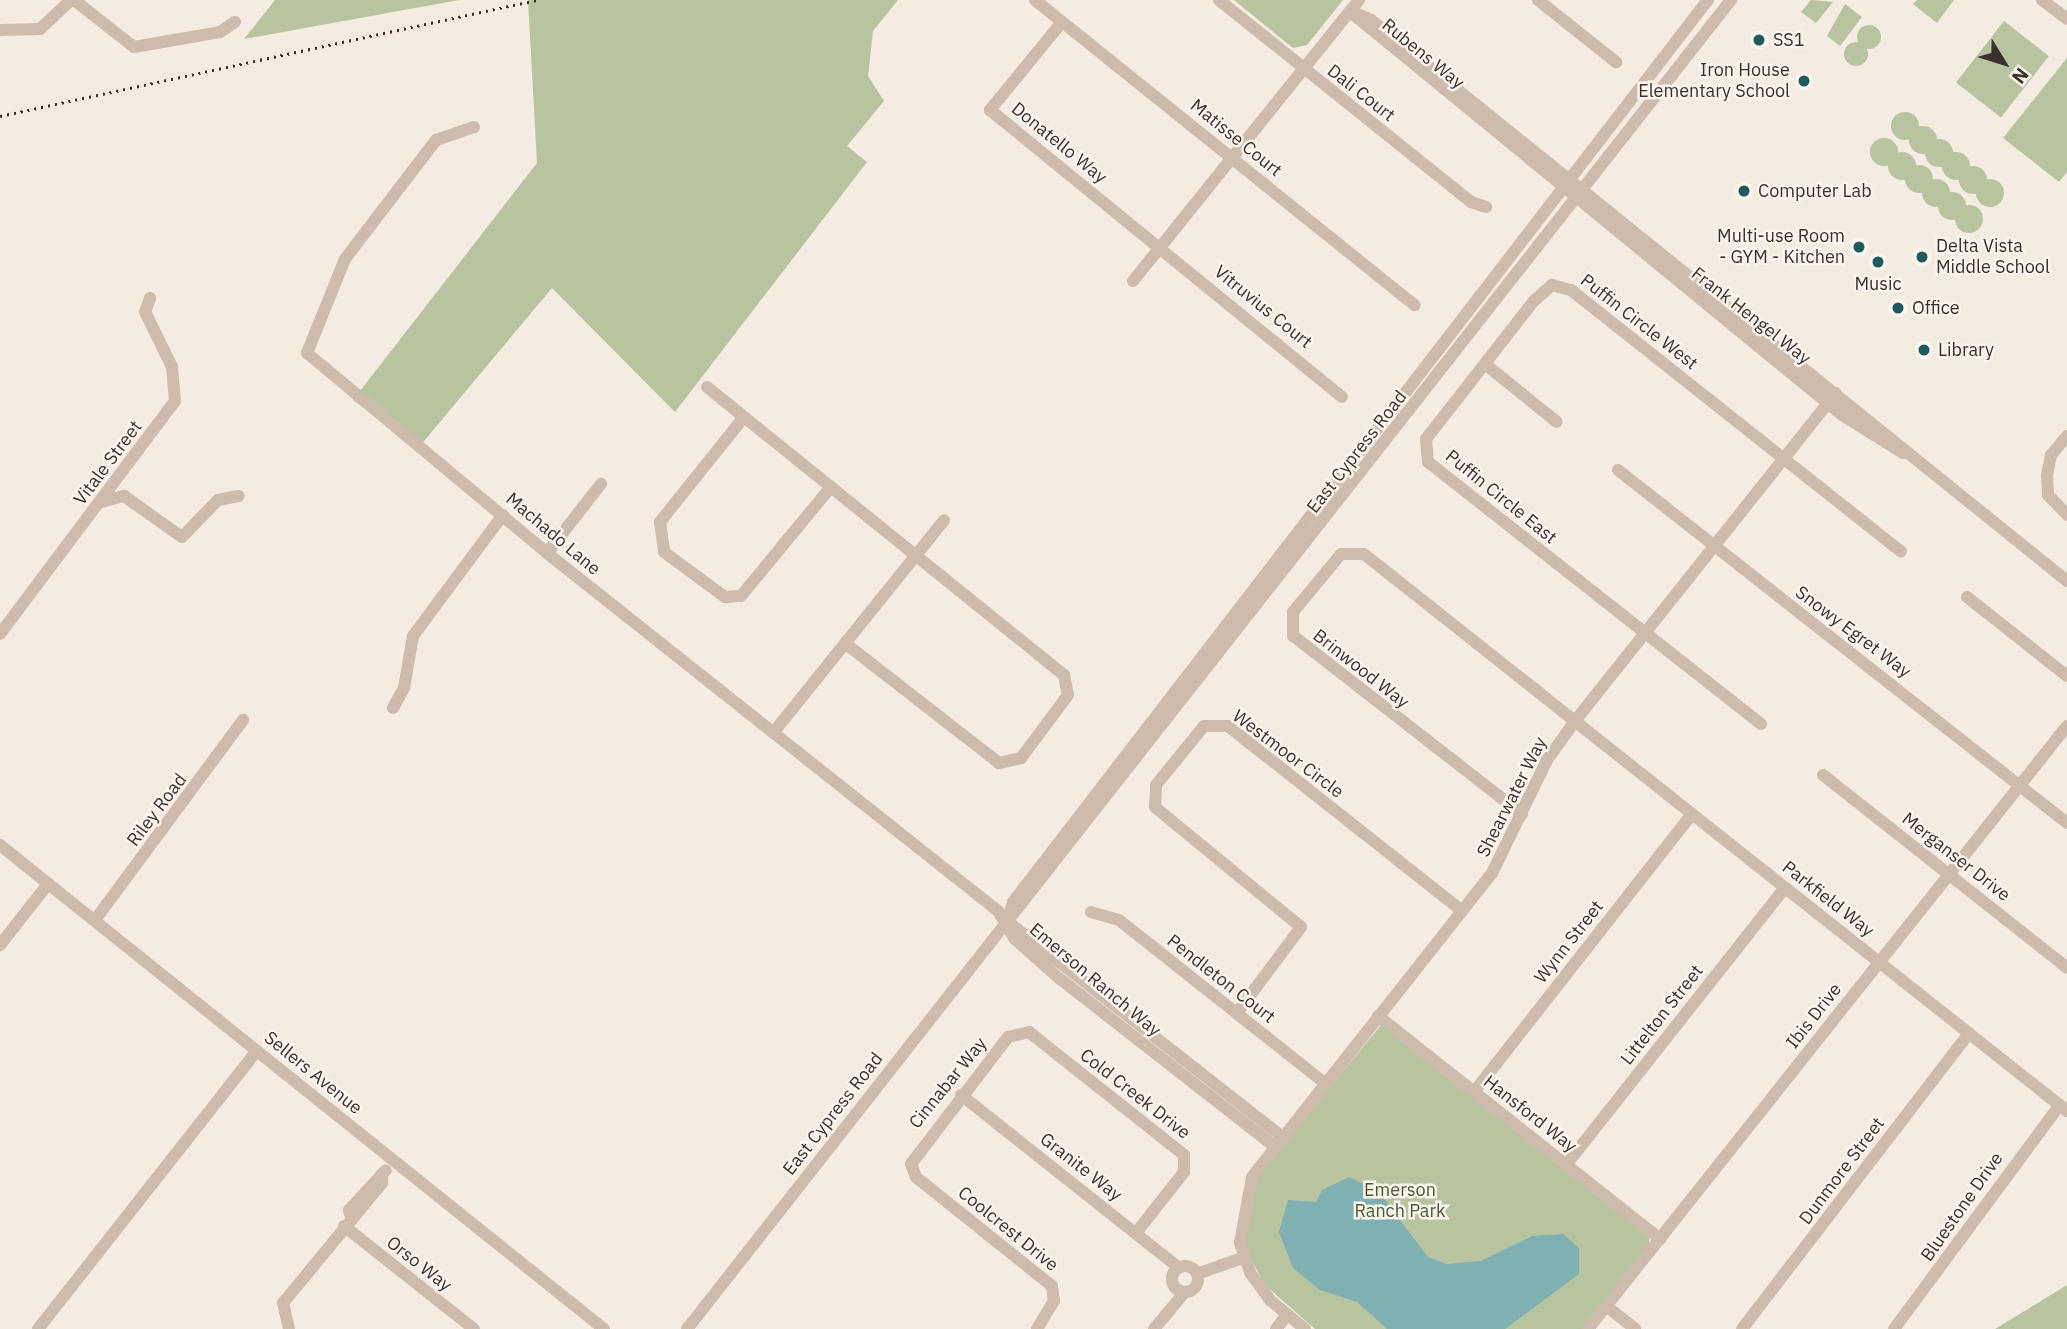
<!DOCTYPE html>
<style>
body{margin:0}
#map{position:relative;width:2067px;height:1329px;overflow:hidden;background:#f4ebe1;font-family:"IBM Plex Sans",sans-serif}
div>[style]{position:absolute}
.green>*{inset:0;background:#b8c4a0;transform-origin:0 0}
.round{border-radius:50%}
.water>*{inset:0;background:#7fb0b2}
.minor>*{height:12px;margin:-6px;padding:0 6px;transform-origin:6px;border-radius:6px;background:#cdbbac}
.minor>.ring{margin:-6px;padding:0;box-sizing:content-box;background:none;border:12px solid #cdbbac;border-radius:50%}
.rail>*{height:2.5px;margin-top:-1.25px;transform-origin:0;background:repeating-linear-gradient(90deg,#3b302b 0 2px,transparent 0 7px)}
.dots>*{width:19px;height:19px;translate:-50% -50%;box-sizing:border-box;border:4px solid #fbf5ee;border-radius:50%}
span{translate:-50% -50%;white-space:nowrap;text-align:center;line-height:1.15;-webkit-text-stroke:5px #fbf5ee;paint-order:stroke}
.poi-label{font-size:18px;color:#3b302b}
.left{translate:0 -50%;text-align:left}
.right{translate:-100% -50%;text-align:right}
.street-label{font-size:18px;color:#3b302b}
.park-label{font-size:18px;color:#4a5a2e}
.north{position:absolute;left:1969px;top:28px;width:70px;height:70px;-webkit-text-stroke:5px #fbf5ee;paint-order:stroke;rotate:128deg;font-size:19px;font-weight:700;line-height:28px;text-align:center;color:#3b302b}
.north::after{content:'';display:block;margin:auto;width:24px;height:32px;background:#3b302b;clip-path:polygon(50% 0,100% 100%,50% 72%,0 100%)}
</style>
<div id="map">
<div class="green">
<div style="clip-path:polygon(275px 0,459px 0,244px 39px)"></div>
<div style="clip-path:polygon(528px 0,898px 0,873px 31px,868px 76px,884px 101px,847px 146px,867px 162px,675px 412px,552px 288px,419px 447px,353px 400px,537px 163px)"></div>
<div style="clip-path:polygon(1234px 0,1343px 0,1307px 45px,1293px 48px)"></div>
<div style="clip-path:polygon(1811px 0,1833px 2px,1816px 23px,1801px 12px)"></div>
<div style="clip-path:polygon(1917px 0,1954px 0,1937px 23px,1913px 4px)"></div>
<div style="clip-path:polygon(1845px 4px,1862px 17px,1840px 46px,1827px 36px)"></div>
<div style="left:2004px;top:21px;width:57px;height:78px;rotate:38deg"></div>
<div class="round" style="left:1857px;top:25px;width:24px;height:24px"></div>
<div class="round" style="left:1844px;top:42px;width:24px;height:24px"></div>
<div style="clip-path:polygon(2067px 58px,2067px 172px,2059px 182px,2003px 138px)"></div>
<div class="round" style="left:1891px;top:112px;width:28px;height:28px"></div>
<div class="round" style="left:1909px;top:126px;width:28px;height:28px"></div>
<div class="round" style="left:1870px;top:138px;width:28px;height:28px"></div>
<div class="round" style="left:1925px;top:139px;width:28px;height:28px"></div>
<div class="round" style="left:1942px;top:152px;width:28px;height:28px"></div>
<div class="round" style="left:1888px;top:152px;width:28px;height:28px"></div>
<div class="round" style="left:1905px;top:165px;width:28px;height:28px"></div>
<div class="round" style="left:1959px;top:166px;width:28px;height:28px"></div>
<div class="round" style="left:1976px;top:179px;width:28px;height:28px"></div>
<div class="round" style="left:1922px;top:179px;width:28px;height:28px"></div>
<div class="round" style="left:1938px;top:192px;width:28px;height:28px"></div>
<div class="round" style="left:1955px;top:205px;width:28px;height:28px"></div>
<div style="clip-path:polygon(1381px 1025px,1650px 1235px,1648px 1249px,1583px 1329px,1315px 1329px,1265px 1285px,1246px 1250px,1246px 1211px,1260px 1173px)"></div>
<div style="clip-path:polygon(2067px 1285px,2067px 1329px,1995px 1329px)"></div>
</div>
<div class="water">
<div style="clip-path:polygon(1349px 1177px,1378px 1191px,1428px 1257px,1447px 1264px,1481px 1261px,1532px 1236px,1563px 1234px,1579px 1248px,1579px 1274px,1505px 1329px,1387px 1329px,1357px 1302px,1320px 1290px,1293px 1268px,1279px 1232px,1288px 1200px,1316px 1202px,1322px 1190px)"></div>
</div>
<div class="minor">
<div style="left:74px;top:0;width:76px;rotate:38.1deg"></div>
<div style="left:134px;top:47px;width:87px;rotate:-9.9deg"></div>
<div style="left:220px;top:32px;width:18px;rotate:-34deg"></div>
<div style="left:1035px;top:0;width:487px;rotate:38.8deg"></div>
<div style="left:1219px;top:0;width:323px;rotate:38.7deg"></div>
<div style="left:1471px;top:202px;width:16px;rotate:18deg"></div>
<div style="left:1538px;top:0;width:100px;rotate:38.5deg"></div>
<div style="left:2042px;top:0;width:31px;rotate:37deg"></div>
<div style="left:1351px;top:11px;width:22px;rotate:24deg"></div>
<div style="left:1371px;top:20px;width:894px;rotate:38.87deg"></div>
<div style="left:1353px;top:14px;width:632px;rotate:39.35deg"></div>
<div style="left:1842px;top:415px;width:72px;rotate:31.9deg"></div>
<div style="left:1062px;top:22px;width:114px;rotate:129.3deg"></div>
<div style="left:990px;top:110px;width:454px;rotate:39.2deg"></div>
<div style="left:0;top:30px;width:40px;rotate:-1.4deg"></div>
<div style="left:40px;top:29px;width:42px;rotate:-43.1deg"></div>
<div style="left:474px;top:127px;width:40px;rotate:161.1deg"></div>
<div style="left:436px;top:140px;width:150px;rotate:127.4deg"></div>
<div style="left:345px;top:259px;width:101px;rotate:112deg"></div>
<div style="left:307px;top:353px;width:312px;rotate:39.8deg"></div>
<div style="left:547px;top:553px;width:576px;rotate:38.44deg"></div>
<div style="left:998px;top:911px;width:33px;rotate:59deg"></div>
<div style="left:1015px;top:939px;width:59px;rotate:41.6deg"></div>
<div style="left:1059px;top:978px;width:274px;rotate:38deg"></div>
<div style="left:1133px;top:281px;width:361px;rotate:-51.2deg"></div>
<div style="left:1485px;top:364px;width:92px;rotate:38.9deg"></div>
<div style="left:707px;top:387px;width:459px;rotate:38.9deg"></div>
<div style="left:1064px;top:675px;width:20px;rotate:79deg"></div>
<div style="left:1068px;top:695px;width:79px;rotate:126.7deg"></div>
<div style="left:1021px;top:758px;width:23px;rotate:167deg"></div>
<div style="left:999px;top:763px;width:195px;rotate:-142.1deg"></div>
<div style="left:744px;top:417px;width:134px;rotate:128.7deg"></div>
<div style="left:660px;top:522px;width:30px;rotate:82deg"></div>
<div style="left:664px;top:552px;width:76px;rotate:36.4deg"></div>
<div style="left:725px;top:597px;width:16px;rotate:-4deg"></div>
<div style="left:741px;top:596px;width:141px;rotate:-50.5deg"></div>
<div style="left:2067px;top:436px;width:25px;rotate:130deg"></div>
<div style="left:2051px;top:455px;width:20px;rotate:101deg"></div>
<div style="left:2047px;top:475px;width:20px;rotate:87deg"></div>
<div style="left:2048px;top:495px;width:28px;rotate:46deg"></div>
<div style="left:1618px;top:470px;width:571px;rotate:38.17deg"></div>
<div style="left:101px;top:502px;width:24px;rotate:-15deg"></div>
<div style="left:124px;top:496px;width:71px;rotate:35.3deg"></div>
<div style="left:182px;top:537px;width:52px;rotate:-45.8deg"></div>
<div style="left:218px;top:500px;width:21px;rotate:-11deg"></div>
<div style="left:547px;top:553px;width:88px;rotate:-52deg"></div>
<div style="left:1967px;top:597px;width:127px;rotate:38.3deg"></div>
<div style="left:0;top:634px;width:291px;rotate:-53.1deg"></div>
<div style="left:175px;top:401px;width:34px;rotate:-95deg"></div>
<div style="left:172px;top:367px;width:61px;rotate:-116.1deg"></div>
<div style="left:145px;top:312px;width:15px;rotate:-70deg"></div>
<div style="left:393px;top:708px;width:23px;rotate:-61deg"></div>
<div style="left:404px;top:688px;width:53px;rotate:-80.2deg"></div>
<div style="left:413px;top:636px;width:151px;rotate:-53.4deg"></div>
<div style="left:1761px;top:724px;width:424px;rotate:-141.8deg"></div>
<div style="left:1428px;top:462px;width:23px;rotate:-95deg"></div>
<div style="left:1426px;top:439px;width:175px;rotate:-52deg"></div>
<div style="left:1534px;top:301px;width:24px;rotate:-42deg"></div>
<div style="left:1552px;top:285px;width:20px;rotate:15deg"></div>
<div style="left:1571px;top:290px;width:421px;rotate:38.4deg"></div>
<div style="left:773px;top:733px;width:273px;rotate:-51.2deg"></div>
<div style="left:1823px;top:775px;width:311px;rotate:38.3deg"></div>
<div style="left:1522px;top:814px;width:290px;rotate:-142.1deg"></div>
<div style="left:1293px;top:636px;width:24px;rotate:-90deg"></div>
<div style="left:1293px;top:612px;width:75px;rotate:-50.4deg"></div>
<div style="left:1341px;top:554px;width:23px"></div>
<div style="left:1364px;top:554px;width:897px;rotate:38.39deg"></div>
<div style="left:0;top:845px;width:774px;rotate:38.71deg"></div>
<div style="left:1091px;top:912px;width:29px;rotate:16deg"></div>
<div style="left:1119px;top:920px;width:263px;rotate:38.4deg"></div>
<div style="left:95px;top:920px;width:249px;rotate:-53.5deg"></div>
<div style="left:1007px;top:921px;width:20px;rotate:-72deg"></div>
<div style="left:1013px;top:902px;width:1139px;rotate:-52.39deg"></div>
<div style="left:1007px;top:921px;width:350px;rotate:38.1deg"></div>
<div style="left:0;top:945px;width:78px;rotate:-51.8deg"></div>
<div style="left:1237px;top:1013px;width:107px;rotate:-53.3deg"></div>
<div style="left:1301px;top:927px;width:189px;rotate:-140.6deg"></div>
<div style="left:1155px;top:807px;width:22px;rotate:-87deg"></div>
<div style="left:1156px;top:785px;width:76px;rotate:-50.9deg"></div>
<div style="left:1204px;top:726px;width:24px"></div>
<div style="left:1228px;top:726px;width:298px;rotate:38.3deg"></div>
<div style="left:1378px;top:1016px;width:360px;rotate:38.3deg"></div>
<div style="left:1474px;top:1092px;width:353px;rotate:-51.9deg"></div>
<div style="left:961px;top:1095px;width:278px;rotate:38.4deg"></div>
<div style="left:1566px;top:1165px;width:353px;rotate:-51.7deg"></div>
<div style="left:351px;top:1217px;width:7px;rotate:-106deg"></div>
<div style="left:349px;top:1210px;width:54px;rotate:-47.2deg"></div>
<div style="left:344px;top:1226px;width:166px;rotate:38.4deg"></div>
<div class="ring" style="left:1172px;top:1266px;width:14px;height:14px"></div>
<div style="left:1197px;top:1274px;width:51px;rotate:-19.5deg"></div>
<div style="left:1606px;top:1306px;width:37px;rotate:38deg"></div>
<div style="left:38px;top:1329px;width:354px;rotate:-51.8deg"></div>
<div style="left:289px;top:1329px;width:27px;rotate:-103deg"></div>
<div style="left:283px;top:1303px;width:156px;rotate:-50.5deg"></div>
<div style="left:382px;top:1183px;width:9px;rotate:-90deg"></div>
<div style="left:687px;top:1329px;width:1690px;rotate:-51.85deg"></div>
<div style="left:1037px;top:1329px;width:33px;rotate:-59deg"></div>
<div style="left:1054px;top:1301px;width:15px;rotate:-98deg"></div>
<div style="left:1052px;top:1286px;width:174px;rotate:-141.3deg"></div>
<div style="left:916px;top:1177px;width:14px;rotate:-111deg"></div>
<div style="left:911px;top:1164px;width:160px;rotate:-52.6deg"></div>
<div style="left:1008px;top:1037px;width:22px;rotate:-13deg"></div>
<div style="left:1029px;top:1032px;width:198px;rotate:38.4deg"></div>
<div style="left:1184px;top:1155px;width:17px;rotate:90deg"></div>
<div style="left:1184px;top:1172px;width:78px;rotate:128.2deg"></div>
<div style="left:1154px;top:1329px;width:48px;rotate:-50deg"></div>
<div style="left:1276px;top:1329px;width:18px;rotate:-52deg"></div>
<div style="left:1305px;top:1329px;width:45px;rotate:-140.4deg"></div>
<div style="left:1270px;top:1300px;width:34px;rotate:-126deg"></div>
<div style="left:1250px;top:1272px;width:31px;rotate:-109deg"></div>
<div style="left:1240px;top:1243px;width:67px;rotate:-79.7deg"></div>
<div style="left:1252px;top:1177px;width:387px;rotate:-51.7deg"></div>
<div style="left:1492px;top:873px;width:126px;rotate:-64deg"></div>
<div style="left:1547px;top:760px;width:48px;rotate:-54.3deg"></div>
<div style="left:1575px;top:721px;width:419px;rotate:-51.5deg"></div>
<div style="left:1588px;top:1329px;width:770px;rotate:-51.54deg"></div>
<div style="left:1742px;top:1329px;width:373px;rotate:-52.5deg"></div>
<div style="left:1894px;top:1329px;width:279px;rotate:-53.5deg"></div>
</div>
<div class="rail">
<div style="left:0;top:116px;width:549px;rotate:-12.19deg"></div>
</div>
<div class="dots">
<div style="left:1759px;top:40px;background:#1f5a5e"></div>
<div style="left:1804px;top:81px;background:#1f5a5e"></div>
<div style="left:1744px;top:191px;background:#1f5a5e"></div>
<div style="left:1859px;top:247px;background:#1f5a5e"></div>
<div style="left:1922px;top:257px;background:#1f5a5e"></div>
<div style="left:1878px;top:262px;background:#1f5a5e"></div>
<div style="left:1898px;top:308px;background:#1f5a5e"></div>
<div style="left:1924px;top:350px;background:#1f5a5e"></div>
</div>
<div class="poi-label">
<span class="left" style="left:1773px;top:40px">SS1</span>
<span class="right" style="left:1790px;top:81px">Iron House<br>Elementary School</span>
<span class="left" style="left:1758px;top:191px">Computer Lab</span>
<span class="right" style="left:1845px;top:247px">Multi-use Room<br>- GYM - Kitchen</span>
<span class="left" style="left:1936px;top:257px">Delta Vista<br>Middle School</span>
<span style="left:1878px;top:284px">Music</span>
<span class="left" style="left:1912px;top:308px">Office</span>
<span class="left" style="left:1938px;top:350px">Library</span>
</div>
<div class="street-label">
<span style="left:1423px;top:54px;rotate:39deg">Rubens Way</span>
<span style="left:1361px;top:93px;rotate:38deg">Dali Court</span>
<span style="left:1236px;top:138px;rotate:39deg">Matisse Court</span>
<span style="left:1059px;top:143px;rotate:39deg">Donatello Way</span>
<span style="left:1263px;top:307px;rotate:39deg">Vitruvius Court</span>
<span style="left:1751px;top:316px;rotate:38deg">Frank Hengel Way</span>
<span style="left:1639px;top:322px;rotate:38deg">Puffin Circle West</span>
<span style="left:1357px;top:452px;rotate:-52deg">East Cypress Road</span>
<span style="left:108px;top:463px;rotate:-53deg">Vitale Street</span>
<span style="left:1501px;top:497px;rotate:39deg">Puffin Circle East</span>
<span style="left:553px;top:534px;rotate:40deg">Machado Lane</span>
<span style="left:1853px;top:632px;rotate:37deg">Snowy Egret Way</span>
<span style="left:1361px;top:669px;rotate:38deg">Brinwood Way</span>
<span style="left:1288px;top:754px;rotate:37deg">Westmoor Circle</span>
<span style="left:1512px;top:797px;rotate:-63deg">Shearwater Way</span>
<span style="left:157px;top:810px;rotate:-53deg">Riley Road</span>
<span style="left:1956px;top:857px;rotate:38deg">Merganser Drive</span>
<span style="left:1828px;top:899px;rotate:38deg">Parkfield Way</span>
<span style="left:1569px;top:942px;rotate:-52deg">Wynn Street</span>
<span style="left:1221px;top:979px;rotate:38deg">Pendleton Court</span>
<span style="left:1095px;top:980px;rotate:40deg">Emerson Ranch Way</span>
<span style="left:1662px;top:1015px;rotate:-52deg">Littelton Street</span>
<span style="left:1814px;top:1016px;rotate:-52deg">Ibis Drive</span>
<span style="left:313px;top:1073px;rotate:39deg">Sellers Avenue</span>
<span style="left:948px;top:1083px;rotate:-51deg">Cinnabar Way</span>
<span style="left:1135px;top:1094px;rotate:38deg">Cold Creek Drive</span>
<span style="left:833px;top:1114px;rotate:-52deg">East Cypress Road</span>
<span style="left:1530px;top:1114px;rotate:38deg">Hansford Way</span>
<span style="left:1081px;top:1167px;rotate:38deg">Granite Way</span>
<span style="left:1842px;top:1171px;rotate:-53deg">Dunmore Street</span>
<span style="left:1962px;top:1207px;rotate:-55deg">Bluestone Drive</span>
<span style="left:1008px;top:1229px;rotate:39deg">Coolcrest Drive</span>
<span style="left:419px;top:1264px;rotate:38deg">Orso Way</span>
</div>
<div class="park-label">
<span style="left:1400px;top:1201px">Emerson<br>Ranch Park</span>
</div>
<div class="north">N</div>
</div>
